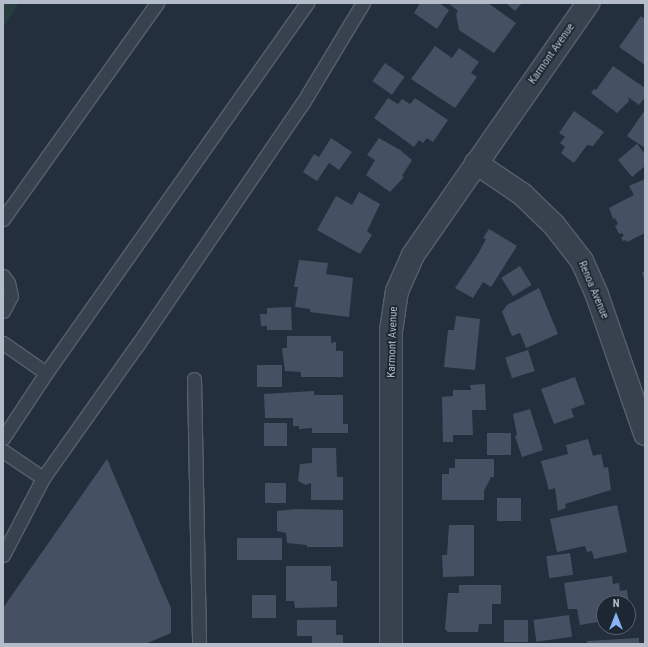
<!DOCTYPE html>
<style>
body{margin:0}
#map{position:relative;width:648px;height:647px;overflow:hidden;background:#242f3e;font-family:"Roboto Condensed",sans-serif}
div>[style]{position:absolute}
.green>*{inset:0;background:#263c3f}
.building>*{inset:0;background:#455162;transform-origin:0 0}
.roads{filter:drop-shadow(1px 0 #565f6c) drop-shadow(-1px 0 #565f6c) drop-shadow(0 1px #565f6c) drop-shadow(0 -1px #565f6c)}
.lane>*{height:13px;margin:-6.5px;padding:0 6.5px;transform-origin:6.5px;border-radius:6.5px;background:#38414e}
.street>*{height:22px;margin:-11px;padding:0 11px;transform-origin:11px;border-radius:11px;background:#38414e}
span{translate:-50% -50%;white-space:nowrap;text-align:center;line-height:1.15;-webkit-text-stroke:3.5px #1d2633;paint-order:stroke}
.street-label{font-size:11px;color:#b4bcc9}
.frame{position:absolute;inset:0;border:4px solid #b4bcc9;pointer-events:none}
.north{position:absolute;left:596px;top:595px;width:40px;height:40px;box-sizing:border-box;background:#1d2633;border:1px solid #59626f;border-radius:50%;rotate:0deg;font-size:11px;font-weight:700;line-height:16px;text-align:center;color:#b4bcc9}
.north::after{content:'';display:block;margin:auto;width:14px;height:18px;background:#8ab4f8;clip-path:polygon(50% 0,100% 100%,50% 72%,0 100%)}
</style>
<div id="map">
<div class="green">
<div style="clip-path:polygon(3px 3px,19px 3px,3px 28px)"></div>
</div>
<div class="building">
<div style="clip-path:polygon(420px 3px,439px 3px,449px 10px,437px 29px,414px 13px)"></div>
<div style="clip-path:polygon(448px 3px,488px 3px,516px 23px,494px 53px,459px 30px,456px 14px,458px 11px)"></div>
<div style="clip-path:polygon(506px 3px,522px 3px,515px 11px)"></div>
<div style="clip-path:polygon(641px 16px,645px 19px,645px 65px,619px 47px)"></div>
<div style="clip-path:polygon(435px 46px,452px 58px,459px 48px,479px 62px,471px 73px,477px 77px,455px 108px,411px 79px)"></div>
<div style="left:385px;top:63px;width:24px;height:22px;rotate:35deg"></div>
<div style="clip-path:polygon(613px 66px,645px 88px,645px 97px,639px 105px,628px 97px,629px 101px,617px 113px,591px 93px,594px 89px,596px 90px)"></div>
<div style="clip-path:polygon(388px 98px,398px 104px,402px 99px,410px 104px,415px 98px,448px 120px,433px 142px,427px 138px,423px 143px,419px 140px,414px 147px,374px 118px)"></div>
<div style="clip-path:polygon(645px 110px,645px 148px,627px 136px)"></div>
<div style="clip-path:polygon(574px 111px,604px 132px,593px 146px,587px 145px,574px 163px,561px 153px,565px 147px,560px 143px,565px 137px,559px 133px)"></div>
<div style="clip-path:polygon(331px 138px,352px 152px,339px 170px,329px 163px,317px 181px,303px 172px,314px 154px,319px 157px)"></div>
<div style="clip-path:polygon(379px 138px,400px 150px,412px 160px,402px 176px,404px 177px,390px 192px,366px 175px,375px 160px,367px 155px)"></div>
<div style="clip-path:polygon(637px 144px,645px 154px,645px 166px,632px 177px,618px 160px)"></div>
<div style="clip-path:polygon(645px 179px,645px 233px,627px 242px,626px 240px,623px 241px,621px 237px,624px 236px,622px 233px,619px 234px,615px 226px,618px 224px,615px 218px,613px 219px,609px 208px,634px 195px,629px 186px)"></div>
<div style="clip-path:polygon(359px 192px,380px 204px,367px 231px,372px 235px,360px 254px,317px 230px,336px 196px,352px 205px)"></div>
<div style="clip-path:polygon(489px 229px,517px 246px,491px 287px,483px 282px,473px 298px,455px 288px,478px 254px,486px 239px,483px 238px)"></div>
<div style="clip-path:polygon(299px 260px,328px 263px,326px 274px,353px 278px,349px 317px,310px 312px,310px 309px,295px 307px,298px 287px,294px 287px)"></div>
<div style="left:520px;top:266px;width:22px;height:22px;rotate:58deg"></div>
<div style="clip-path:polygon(645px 271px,645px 281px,642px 272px)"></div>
<div style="clip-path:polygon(539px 288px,558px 334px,526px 348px,520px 333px,512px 336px,502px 312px,507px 305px)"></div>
<div style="clip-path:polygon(291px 307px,292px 330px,267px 330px,267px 326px,261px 326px,260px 314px,267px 314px,267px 308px)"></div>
<div style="clip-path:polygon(456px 316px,480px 319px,475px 370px,444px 367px,448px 330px,454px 330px)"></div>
<div style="clip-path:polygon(287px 336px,331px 336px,331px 343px,336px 342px,336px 351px,343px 351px,343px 377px,301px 377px,301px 372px,285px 371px,282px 348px,287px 348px)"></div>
<div style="left:528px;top:350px;width:22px;height:24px;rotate:72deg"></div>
<div style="left:257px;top:365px;width:25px;height:22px"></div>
<div style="clip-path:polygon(575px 377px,585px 404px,571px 409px,574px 417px,554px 424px,541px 389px)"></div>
<div style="clip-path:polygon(485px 384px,486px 410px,472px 410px,473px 435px,453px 435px,453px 442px,443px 442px,442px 397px,453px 396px,453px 390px,471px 390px,470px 385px)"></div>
<div style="clip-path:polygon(314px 391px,314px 395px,343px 395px,343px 424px,348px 424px,348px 433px,312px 433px,312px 428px,299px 429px,299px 426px,293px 426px,293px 418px,265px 418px,264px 394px)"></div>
<div style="clip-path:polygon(530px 409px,543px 450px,522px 457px,515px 436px,517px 435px,513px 414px)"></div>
<div style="left:264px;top:423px;width:23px;height:23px"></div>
<div style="left:487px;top:433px;width:24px;height:22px"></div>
<div style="clip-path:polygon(588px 439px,593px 456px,601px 454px,604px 468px,608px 467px,611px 490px,565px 504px,566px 508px,558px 511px,555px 488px,549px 490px,541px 461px,568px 454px,566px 445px)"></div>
<div style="clip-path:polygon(312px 448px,336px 448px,337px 477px,343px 477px,343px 500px,311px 500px,311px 483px,306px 485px,298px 481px,300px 464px,312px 463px)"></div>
<div style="clip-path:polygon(107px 459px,171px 608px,171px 633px,145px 644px,3px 644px,3px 608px)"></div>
<div style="clip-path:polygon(455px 459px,494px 459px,494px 477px,491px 477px,484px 491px,484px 500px,442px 500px,442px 474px,449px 474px,449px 468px,455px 468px)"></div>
<div style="left:265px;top:483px;width:21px;height:20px"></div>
<div style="left:521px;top:498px;width:23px;height:24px;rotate:90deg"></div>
<div style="clip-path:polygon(617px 505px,627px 552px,594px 559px,592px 551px,587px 552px,585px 546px,557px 552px,550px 519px)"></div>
<div style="clip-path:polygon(296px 509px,343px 510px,343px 547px,307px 547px,307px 545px,287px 543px,286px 533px,277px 531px,277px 511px)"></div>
<div style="clip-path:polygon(449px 525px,474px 525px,474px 576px,443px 577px,442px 555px,447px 555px)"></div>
<div style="left:237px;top:538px;width:45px;height:22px"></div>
<div style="left:570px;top:553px;width:22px;height:24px;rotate:82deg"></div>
<div style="clip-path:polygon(286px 566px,331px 566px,331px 581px,337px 581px,337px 607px,295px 608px,294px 601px,286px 601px)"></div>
<div style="clip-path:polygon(612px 576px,613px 584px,619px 583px,620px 591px,627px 590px,631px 617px,628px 617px,628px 603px,604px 603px,604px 621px,580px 625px,577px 609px,568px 609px,564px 583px)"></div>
<div style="clip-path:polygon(459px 585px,501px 585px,501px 604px,492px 604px,492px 624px,479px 624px,478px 632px,448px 632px,445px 629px,448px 593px,459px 593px)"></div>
<div style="left:252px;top:595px;width:24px;height:23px"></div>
<div style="left:569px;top:615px;width:22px;height:36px;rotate:82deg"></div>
<div style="clip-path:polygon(297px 620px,336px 620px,336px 635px,343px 635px,343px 644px,312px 644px,312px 636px,297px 636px)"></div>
<div style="left:504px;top:620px;width:24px;height:22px"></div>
<div style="clip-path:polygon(639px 638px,639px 644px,587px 644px,587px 641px)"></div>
</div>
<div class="roads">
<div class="lane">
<div style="left:3px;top:219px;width:265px;rotate:-54.5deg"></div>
<div style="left:3px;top:276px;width:9px;rotate:54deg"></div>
<div style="left:8px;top:283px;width:13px;rotate:77deg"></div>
<div style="left:11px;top:296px;width:17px;rotate:118deg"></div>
<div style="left:3px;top:343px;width:52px;rotate:34.9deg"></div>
<div style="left:194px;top:379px;width:265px;rotate:88.9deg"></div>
<div style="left:3px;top:438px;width:78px;rotate:-56.5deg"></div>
<div style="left:46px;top:373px;width:453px;rotate:-54.8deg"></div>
<div style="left:3px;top:451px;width:48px;rotate:34deg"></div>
<div style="left:3px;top:555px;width:87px;rotate:-62.5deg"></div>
<div style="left:43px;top:478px;width:164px;rotate:-54.7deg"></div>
<div style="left:138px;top:344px;width:291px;rotate:-55.7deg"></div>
<div style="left:302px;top:104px;width:118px;rotate:-58.9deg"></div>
</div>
<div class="street">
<div style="left:476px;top:163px;width:55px;rotate:34deg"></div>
<div style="left:522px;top:194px;width:45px;rotate:44.1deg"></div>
<div style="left:554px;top:225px;width:46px;rotate:52.1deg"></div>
<div style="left:582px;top:261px;width:37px;rotate:66deg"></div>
<div style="left:597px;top:295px;width:147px;rotate:70.9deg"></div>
<div style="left:391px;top:644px;width:313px;rotate:-90deg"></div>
<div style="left:391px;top:331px;width:40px;rotate:-81.5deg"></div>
<div style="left:397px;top:291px;width:39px;rotate:-66deg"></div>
<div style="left:413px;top:255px;width:307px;rotate:-55.2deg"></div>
</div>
</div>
<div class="street-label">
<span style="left:552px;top:54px;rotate:-55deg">Karmont Avenue</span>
<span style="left:593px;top:290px;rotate:67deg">Renoa Avenue</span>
<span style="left:393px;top:342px;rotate:-88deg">Karmont Avenue</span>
</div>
<div class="frame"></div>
<div class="north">N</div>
</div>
